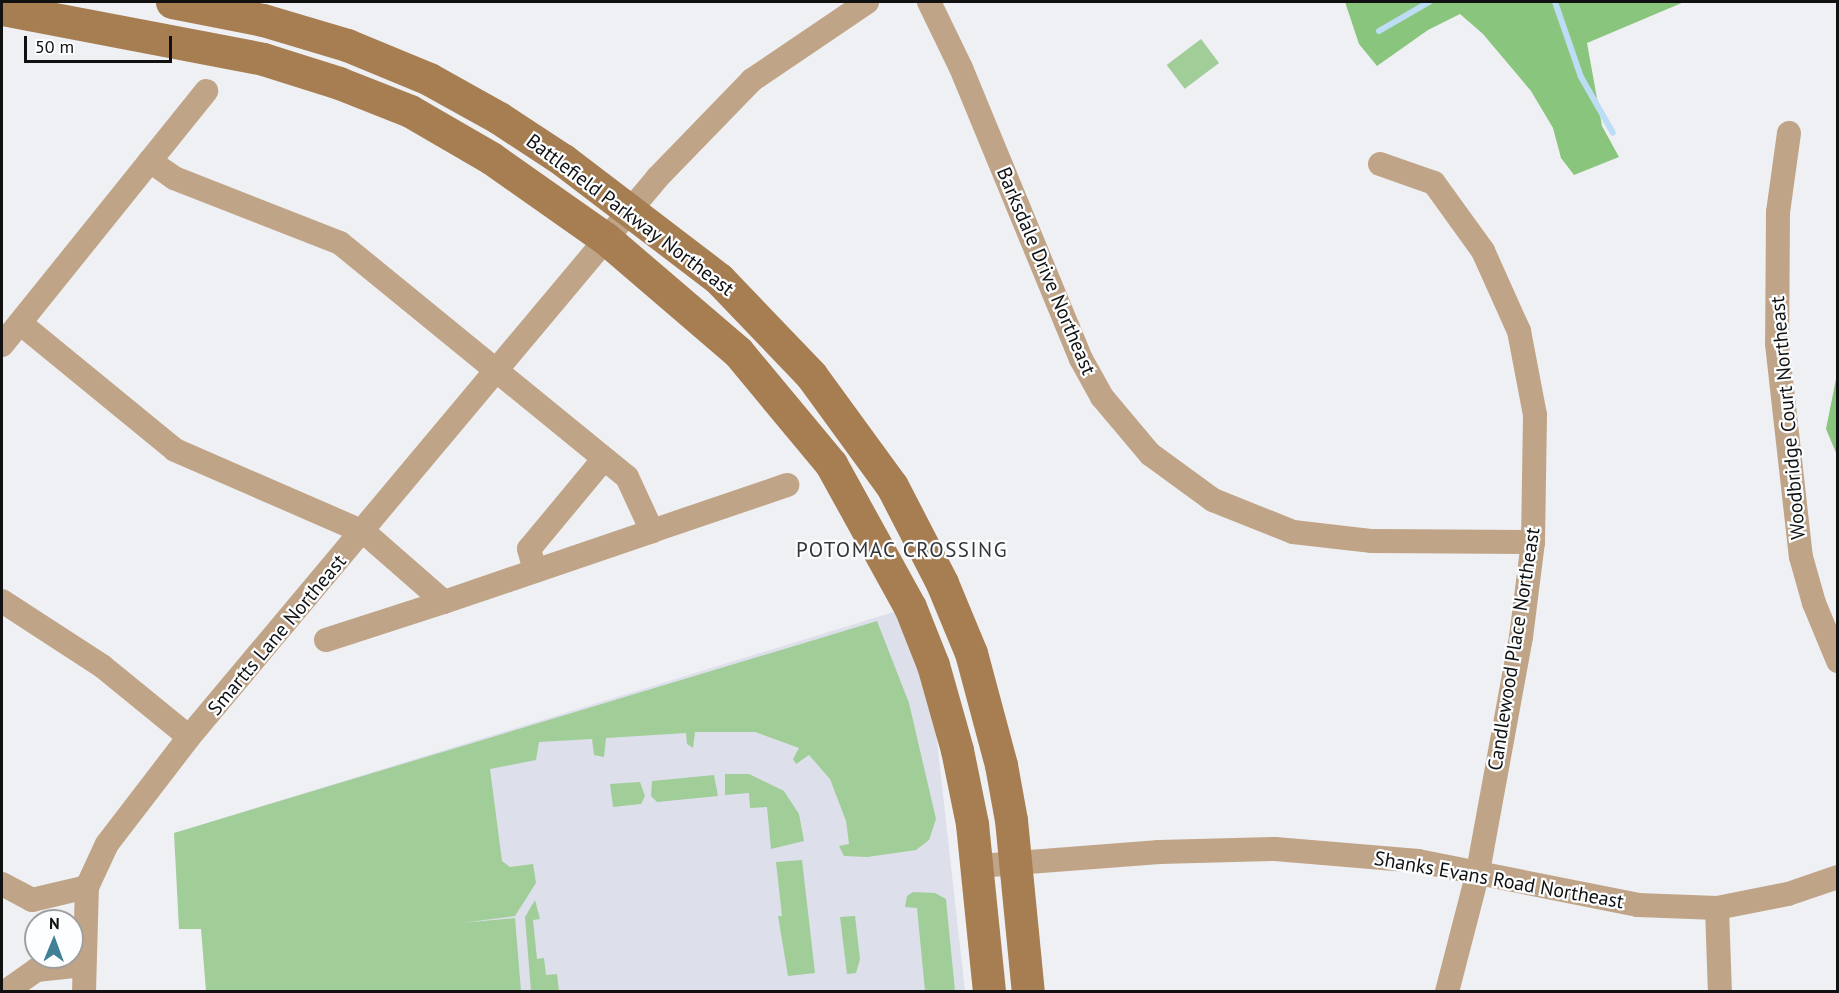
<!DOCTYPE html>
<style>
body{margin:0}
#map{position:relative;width:1839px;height:993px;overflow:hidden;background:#eff0f3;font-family:"PT Sans",sans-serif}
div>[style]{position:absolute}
.built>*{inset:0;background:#dde0ea}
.green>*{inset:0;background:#a1cd98;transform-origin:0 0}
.forest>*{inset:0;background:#8ac57e}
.stream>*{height:6px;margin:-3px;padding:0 3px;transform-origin:3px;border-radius:3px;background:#bdddf4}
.minor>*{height:24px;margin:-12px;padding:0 12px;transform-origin:12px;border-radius:12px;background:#c0a487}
.secondary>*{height:33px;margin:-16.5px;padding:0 16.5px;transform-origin:16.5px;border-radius:16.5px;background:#a77e52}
span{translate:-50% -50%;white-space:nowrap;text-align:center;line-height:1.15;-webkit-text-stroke:4.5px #fdfeff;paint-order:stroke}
.street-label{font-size:20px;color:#111112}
.neighbourhood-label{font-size:21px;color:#343537;letter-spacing:1.5px}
.frame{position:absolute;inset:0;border:3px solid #111112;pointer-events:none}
.north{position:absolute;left:24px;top:909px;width:60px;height:60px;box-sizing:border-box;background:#fdfeff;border:2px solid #9f9fa0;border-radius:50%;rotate:1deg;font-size:16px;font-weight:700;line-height:24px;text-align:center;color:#111112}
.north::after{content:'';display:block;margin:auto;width:21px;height:27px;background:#418095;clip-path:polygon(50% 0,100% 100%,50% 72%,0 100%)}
.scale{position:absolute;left:24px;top:36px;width:148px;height:27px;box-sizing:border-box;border:3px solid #111112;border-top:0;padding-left:8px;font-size:18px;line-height:21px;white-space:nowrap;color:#111112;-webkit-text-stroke:4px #fdfeff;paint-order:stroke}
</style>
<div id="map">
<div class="built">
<div style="clip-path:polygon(900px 610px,934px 714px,965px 991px,210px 991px,210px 822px)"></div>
</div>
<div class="green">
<div style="left:1201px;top:39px;width:30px;height:43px;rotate:53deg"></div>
<div style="clip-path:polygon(877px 621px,909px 703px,936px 819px,929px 840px,916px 850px,867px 857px,844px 856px,839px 846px,849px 844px,846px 821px,830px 779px,809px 755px,796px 764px,793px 759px,799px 748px,755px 732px,695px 732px,693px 748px,687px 744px,686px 733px,606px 738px,604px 757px,594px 755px,592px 739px,539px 742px,536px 760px,490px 769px,502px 861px,510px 867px,533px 864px,536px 883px,515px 916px,461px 923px,515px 918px,521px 991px,206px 991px,201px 929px,179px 929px,174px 833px)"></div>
<div style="clip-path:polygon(725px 774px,749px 774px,784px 791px,799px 814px,804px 841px,771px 849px,767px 807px,750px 808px,749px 793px,725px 795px)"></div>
<div style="clip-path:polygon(714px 775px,718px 796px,657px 802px,651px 796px,652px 781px)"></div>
<div style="clip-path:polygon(640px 782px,645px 796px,641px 804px,613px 807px,610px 784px)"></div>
<div style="clip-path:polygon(802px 860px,815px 973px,788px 976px,778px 916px,782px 916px,776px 862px)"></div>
<div style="clip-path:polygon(913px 892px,935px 893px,946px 899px,955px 991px,925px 991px,917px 908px,905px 907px,907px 896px)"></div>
<div style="clip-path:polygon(535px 900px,540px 919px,533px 920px,537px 959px,544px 958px,546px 975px,557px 974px,559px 991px,531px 991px,525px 917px)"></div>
<div style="clip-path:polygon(855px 916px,860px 959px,856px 973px,847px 974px,840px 917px)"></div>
</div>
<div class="forest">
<div style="clip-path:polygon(1345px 2px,1684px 2px,1587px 43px,1602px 126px,1619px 157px,1574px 175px,1561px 158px,1553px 128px,1531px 91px,1483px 34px,1460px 14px,1428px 30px,1377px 66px,1359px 44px)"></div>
<div style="clip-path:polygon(1837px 374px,1837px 455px,1826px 429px)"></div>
</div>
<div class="stream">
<div style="left:1555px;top:2px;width:79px;rotate:70.9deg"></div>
<div style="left:1581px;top:77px;width:64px;rotate:60.3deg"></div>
<div style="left:1379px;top:31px;width:58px;rotate:-30.1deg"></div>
</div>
<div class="minor">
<div style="left:929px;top:2px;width:73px;rotate:64.1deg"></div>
<div style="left:961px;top:68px;width:315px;rotate:67.6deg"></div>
<div style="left:1081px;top:359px;width:43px;rotate:61.1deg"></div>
<div style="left:1102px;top:397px;width:75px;rotate:49.9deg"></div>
<div style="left:1150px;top:454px;width:78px;rotate:36.1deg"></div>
<div style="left:1213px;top:500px;width:86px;rotate:21.8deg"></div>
<div style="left:1293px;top:532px;width:80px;rotate:6.5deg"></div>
<div style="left:1372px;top:541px;width:161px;rotate:0.4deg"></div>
<div style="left:1789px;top:133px;width:80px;rotate:97.9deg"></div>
<div style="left:1778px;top:212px;width:132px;rotate:90.4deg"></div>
<div style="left:1777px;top:344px;width:214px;rotate:83.6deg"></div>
<div style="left:1801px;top:557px;width:48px;rotate:74.2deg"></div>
<div style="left:1814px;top:603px;width:63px;rotate:67.5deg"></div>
<div style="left:150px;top:161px;width:29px;rotate:35deg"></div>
<div style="left:174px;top:178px;width:178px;rotate:21.4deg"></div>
<div style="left:340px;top:243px;width:370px;rotate:39.2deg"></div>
<div style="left:627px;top:477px;width:60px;rotate:65.2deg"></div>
<div style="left:652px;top:531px;width:143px;rotate:-18.8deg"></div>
<div style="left:1380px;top:164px;width:57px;rotate:19.4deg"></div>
<div style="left:1434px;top:183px;width:84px;rotate:54.2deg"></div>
<div style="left:1483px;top:251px;width:88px;rotate:65.8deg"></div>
<div style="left:1519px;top:331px;width:86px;rotate:79.2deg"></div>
<div style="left:1535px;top:415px;width:127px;rotate:90.9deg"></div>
<div style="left:1533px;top:542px;width:96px;rotate:97.2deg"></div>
<div style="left:1521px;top:637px;width:239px;rotate:100.4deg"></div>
<div style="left:1478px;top:872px;width:124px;rotate:104.5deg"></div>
<div style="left:20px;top:323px;width:200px;rotate:39.3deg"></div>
<div style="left:175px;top:450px;width:206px;rotate:23.5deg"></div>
<div style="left:364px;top:532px;width:106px;rotate:41.2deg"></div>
<div style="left:444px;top:602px;width:220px;rotate:-18.8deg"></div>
<div style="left:2px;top:345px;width:326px;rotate:-51.2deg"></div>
<div style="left:535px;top:571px;width:23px;rotate:-105deg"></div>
<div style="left:529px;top:549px;width:116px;rotate:-50.3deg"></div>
<div style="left:2px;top:601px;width:119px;rotate:33deg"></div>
<div style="left:102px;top:666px;width:112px;rotate:39.2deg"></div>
<div style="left:326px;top:640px;width:124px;rotate:-17.9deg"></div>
<div style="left:978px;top:866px;width:182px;rotate:-4.4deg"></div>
<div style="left:1159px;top:852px;width:116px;rotate:-1.5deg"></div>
<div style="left:1275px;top:849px;width:144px;rotate:4.8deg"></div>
<div style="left:1418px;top:861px;width:224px;rotate:11.3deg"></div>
<div style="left:1638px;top:905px;width:79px;rotate:2.2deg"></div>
<div style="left:1717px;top:908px;width:72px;rotate:-11.2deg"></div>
<div style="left:1788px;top:894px;width:53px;rotate:-18.8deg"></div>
<div style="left:2px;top:884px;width:34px;rotate:28deg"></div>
<div style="left:32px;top:900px;width:57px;rotate:-13.3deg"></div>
<div style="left:1717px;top:908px;width:84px;rotate:88deg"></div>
<div style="left:5px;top:992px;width:38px;rotate:-35deg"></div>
<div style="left:36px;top:970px;width:48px;rotate:-5.9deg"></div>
<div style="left:84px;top:992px;width:105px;rotate:-88.4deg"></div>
<div style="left:87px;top:887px;width:47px;rotate:-65.1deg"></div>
<div style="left:107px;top:844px;width:135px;rotate:-52.5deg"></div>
<div style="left:189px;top:737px;width:730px;rotate:-50.05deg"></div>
<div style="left:658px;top:177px;width:135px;rotate:-45.9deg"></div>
<div style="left:752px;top:80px;width:139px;rotate:-34.1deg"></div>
</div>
<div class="secondary">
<div style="left:172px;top:2px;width:93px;rotate:11.2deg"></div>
<div style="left:263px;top:20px;width:88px;rotate:16.6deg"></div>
<div style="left:347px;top:45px;width:89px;rotate:22.5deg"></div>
<div style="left:429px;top:79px;width:80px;rotate:29.1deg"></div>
<div style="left:499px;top:118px;width:77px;rotate:33.3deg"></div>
<div style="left:563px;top:160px;width:196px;rotate:37.3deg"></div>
<div style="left:719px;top:279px;width:133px;rotate:46.2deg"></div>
<div style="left:811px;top:375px;width:137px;rotate:53.9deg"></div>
<div style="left:892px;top:486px;width:109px;rotate:62.7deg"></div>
<div style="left:942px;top:583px;width:76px;rotate:67.5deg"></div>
<div style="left:971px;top:653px;width:116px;rotate:75deg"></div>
<div style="left:1001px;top:765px;width:56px;rotate:79.7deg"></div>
<div style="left:1011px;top:820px;width:173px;rotate:84.4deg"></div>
<div style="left:2px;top:9px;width:266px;rotate:10.8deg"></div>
<div style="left:263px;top:59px;width:80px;rotate:17.5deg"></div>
<div style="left:339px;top:83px;width:76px;rotate:21.5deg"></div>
<div style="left:410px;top:111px;width:94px;rotate:30.1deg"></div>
<div style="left:491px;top:158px;width:139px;rotate:35.1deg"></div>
<div style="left:605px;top:238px;width:175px;rotate:40.6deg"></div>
<div style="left:738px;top:352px;width:146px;rotate:50.3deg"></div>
<div style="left:831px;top:464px;width:163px;rotate:61.1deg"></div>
<div style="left:910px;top:607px;width:62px;rotate:68.4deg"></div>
<div style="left:933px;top:665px;width:88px;rotate:74.2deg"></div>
<div style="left:957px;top:750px;width:76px;rotate:78.5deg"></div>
<div style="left:972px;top:824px;width:169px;rotate:84.2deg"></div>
</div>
<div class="street-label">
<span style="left:630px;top:215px;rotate:37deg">Battlefield Parkway Northeast</span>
<span style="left:1046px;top:271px;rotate:67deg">Barksdale Drive Northeast</span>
<span style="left:1788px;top:418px;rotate:-95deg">Woodbridge Court Northeast</span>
<span style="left:277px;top:635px;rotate:-50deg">Smartts Lane Northeast</span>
<span style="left:1514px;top:649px;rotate:-81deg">Candlewood Place Northeast</span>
<span style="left:1499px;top:880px;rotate:10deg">Shanks Evans Road Northeast</span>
</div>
<div class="neighbourhood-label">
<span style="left:902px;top:550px">POTOMAC CROSSING</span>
</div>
<div class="frame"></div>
<div class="north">N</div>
<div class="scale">50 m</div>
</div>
